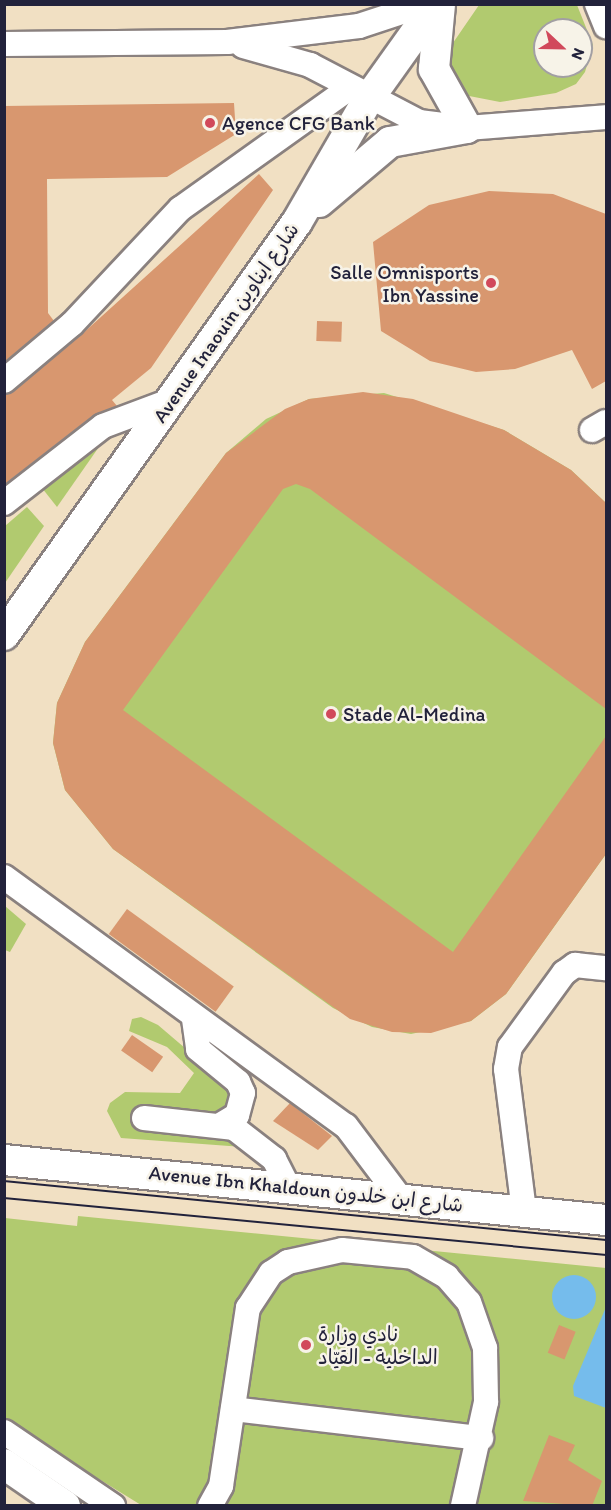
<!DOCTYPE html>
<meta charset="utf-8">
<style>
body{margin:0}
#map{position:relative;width:611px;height:1510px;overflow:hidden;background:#f1e0c3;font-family:Itim,"Playpen Sans Arabic",sans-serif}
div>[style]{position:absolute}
.green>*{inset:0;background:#b1ca6f}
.water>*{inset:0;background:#75bcec}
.round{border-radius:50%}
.building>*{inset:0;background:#d8976f;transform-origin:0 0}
.roads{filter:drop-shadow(2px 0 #8a817f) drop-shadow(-2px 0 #8a817f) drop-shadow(0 2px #8a817f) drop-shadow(0 -2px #8a817f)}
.minor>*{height:24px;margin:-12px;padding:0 12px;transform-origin:12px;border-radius:12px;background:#fff}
.major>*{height:30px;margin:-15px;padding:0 15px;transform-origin:15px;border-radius:15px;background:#fff}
.tram>*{height:1.5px;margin:-0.75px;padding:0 0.75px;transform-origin:0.75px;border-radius:0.75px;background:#22223b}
.dots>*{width:16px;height:16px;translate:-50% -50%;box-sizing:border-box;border:3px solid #f7f3e8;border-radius:50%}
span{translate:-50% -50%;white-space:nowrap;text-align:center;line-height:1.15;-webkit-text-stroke:5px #f7f3e8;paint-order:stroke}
.poi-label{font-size:20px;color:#22223b}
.left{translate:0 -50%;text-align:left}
.right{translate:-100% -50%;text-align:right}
.street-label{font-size:20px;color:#22223b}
.frame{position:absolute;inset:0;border:6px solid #22223b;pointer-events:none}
.north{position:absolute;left:533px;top:18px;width:60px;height:60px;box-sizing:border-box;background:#f7f3e8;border:2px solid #a29fa3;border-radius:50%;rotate:112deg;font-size:16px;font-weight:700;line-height:24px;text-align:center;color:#22223b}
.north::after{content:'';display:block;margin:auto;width:21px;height:27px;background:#d1495b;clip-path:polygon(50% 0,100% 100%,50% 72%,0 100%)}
</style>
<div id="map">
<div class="green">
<div style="clip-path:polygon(evenodd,479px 5px,577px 5px,593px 45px,585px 72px,576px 84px,556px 93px,500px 102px,464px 95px,444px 56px,479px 5px,545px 30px,581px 30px,581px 66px,545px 66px,545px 30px)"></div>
<div style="clip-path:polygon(384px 393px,504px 430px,571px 470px,606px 503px,606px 854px,506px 994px,471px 1021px,411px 1034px,372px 1027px,333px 1008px,113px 849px,65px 790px,53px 743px,57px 703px,85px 642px,226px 453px,266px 419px,309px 399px)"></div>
<div style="clip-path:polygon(108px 434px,57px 507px,42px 488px)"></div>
<div style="clip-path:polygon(27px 507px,44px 526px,5px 583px,5px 526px)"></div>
<div style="clip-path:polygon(5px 906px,26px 924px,10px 952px,5px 950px)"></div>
<div style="clip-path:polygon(141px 1017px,158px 1025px,233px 1089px,221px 1132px,243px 1147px,121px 1138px,107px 1111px,110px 1103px,125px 1092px,180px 1093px,194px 1073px,167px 1047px,129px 1031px,132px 1019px)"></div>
<div style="clip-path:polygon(78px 1216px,606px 1268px,606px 1505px,141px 1505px,5px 1421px,5px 1218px,77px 1226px)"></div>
</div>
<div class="water">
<div class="round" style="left:552px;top:1275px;width:44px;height:44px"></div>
<div style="clip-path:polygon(606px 1307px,606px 1408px,574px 1396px,573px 1386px)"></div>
</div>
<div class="building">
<div style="clip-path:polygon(234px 103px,236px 134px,167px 177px,47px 179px,48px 313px,54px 321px,4px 362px,4px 106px)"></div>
<div style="clip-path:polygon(259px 174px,273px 190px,151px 368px,112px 400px,117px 406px,94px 415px,4px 485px,4px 395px,81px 335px)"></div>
<div style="clip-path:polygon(489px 191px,553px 194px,606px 214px,606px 381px,592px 389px,572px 350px,515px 369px,476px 372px,430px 361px,381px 331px,373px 242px,429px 205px)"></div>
<div style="left:317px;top:321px;width:25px;height:20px;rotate:2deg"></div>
<div style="clip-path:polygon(363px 392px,413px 399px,504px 430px,571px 470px,606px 503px,606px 709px,310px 489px,296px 484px,283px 489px,123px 710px,453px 952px,606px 736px,606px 854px,506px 994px,471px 1021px,431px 1033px,392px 1032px,350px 1019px,113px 849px,65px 790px,53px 743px,57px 703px,85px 642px,226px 453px,285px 409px,309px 399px)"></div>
<div style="left:127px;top:909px;width:132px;height:31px;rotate:36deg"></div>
<div style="left:132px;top:1035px;width:38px;height:19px;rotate:35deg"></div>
<div style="clip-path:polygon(290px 1103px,332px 1136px,318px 1150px,273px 1121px)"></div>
<div style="left:559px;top:1325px;width:18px;height:30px;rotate:22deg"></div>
<div style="clip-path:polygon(549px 1435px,575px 1445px,568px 1460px,602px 1481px,592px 1506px,523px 1501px)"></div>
</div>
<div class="roads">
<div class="minor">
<div style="left:597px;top:4px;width:24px;rotate:68deg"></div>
<div style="left:4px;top:44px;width:223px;rotate:-0.5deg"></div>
<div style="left:227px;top:42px;width:133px;rotate:-6.9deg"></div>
<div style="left:359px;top:26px;width:71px;rotate:-18.2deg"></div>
<div style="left:243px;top:46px;width:70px;rotate:15.8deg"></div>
<div style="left:310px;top:65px;width:123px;rotate:27.6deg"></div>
<div style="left:419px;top:122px;width:48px;rotate:7.1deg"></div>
<div style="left:467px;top:128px;width:139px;rotate:-4.5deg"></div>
<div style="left:4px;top:381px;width:89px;rotate:-40deg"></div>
<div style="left:72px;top:324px;width:158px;rotate:-46.8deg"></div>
<div style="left:180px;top:209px;width:210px;rotate:-35.5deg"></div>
<div style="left:592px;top:430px;width:16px;rotate:-30deg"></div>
<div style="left:4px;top:503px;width:125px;rotate:-37.9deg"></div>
<div style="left:103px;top:426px;width:72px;rotate:-20.5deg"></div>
<div style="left:4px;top:877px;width:423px;rotate:36.1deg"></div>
<div style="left:346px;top:1126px;width:91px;rotate:53deg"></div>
<div style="left:194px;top:1019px;width:30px;rotate:82deg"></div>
<div style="left:198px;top:1049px;width:52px;rotate:39.5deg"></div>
<div style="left:238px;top:1082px;width:12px;rotate:66deg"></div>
<div style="left:243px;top:1093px;width:23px;rotate:105deg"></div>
<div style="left:237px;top:1115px;width:17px;rotate:149deg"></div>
<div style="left:144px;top:1118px;width:91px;rotate:6.3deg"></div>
<div style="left:234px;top:1128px;width:51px;rotate:37.8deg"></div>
<div style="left:274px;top:1159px;width:33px;rotate:63deg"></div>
<div style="left:524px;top:1211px;width:143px;rotate:-97.2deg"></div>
<div style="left:506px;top:1069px;width:22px;rotate:-80deg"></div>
<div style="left:510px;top:1047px;width:92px;rotate:-53.9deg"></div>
<div style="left:564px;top:973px;width:14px;rotate:-36deg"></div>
<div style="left:575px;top:965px;width:31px;rotate:6deg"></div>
<div style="left:233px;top:1409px;width:250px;rotate:6.7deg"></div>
<div style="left:4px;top:1432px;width:132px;rotate:34.2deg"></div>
<div style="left:210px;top:1506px;width:23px;rotate:-61deg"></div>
<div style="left:221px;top:1486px;width:180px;rotate:-81.4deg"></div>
<div style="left:248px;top:1308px;width:42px;rotate:-56.7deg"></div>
<div style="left:271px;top:1273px;width:20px;rotate:-33deg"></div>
<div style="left:288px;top:1262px;width:55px;rotate:-12.5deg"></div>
<div style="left:342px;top:1250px;width:71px;rotate:5.6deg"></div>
<div style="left:413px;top:1257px;width:39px;rotate:30deg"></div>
<div style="left:447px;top:1277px;width:33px;rotate:49deg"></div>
<div style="left:469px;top:1302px;width:49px;rotate:70.8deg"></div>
<div style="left:485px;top:1348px;width:54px;rotate:88.9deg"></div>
<div style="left:486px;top:1402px;width:107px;rotate:102.5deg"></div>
</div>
<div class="major">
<div style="left:319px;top:202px;width:93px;rotate:-40.2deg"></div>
<div style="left:390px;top:142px;width:78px;rotate:-10.3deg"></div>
<div style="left:467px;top:128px;width:68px;rotate:-119.2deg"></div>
<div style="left:434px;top:69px;width:65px;rotate:-84.7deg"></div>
<div style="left:4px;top:635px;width:506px;rotate:-54.65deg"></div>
<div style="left:297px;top:222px;width:143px;rotate:-59.9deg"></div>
<div style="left:369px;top:98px;width:115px;rotate:-54.5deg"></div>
<div style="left:4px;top:1160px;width:605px;rotate:5.69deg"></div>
<div style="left:4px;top:1464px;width:74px;rotate:34.5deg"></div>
</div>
</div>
<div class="tram">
<div style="left:4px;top:1181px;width:605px;rotate:5.6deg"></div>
<div style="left:4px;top:1198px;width:605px;rotate:5.41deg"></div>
</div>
<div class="dots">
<div style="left:210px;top:123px;background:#d1495b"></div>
<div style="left:491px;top:283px;background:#d1495b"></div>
<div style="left:331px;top:714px;background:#d1495b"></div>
<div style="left:306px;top:1345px;background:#d1495b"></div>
</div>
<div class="poi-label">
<span class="left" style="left:222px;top:123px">Agence CFG Bank</span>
<span class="right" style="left:479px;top:284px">Salle Omnisports<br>Ibn Yassine</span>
<span class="left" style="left:343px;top:714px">Stade Al-Medina</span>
<span class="left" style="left:318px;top:1346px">نادي وزارة<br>الداخلية - القيّاد</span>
</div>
<div class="street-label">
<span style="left:226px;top:323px;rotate:-55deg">Avenue Inaouin شارع ايناوين</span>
<span style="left:306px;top:1189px;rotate:6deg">Avenue Ibn Khaldoun شارع ابن خلدون</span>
</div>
<div class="frame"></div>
<div class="north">N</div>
</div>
